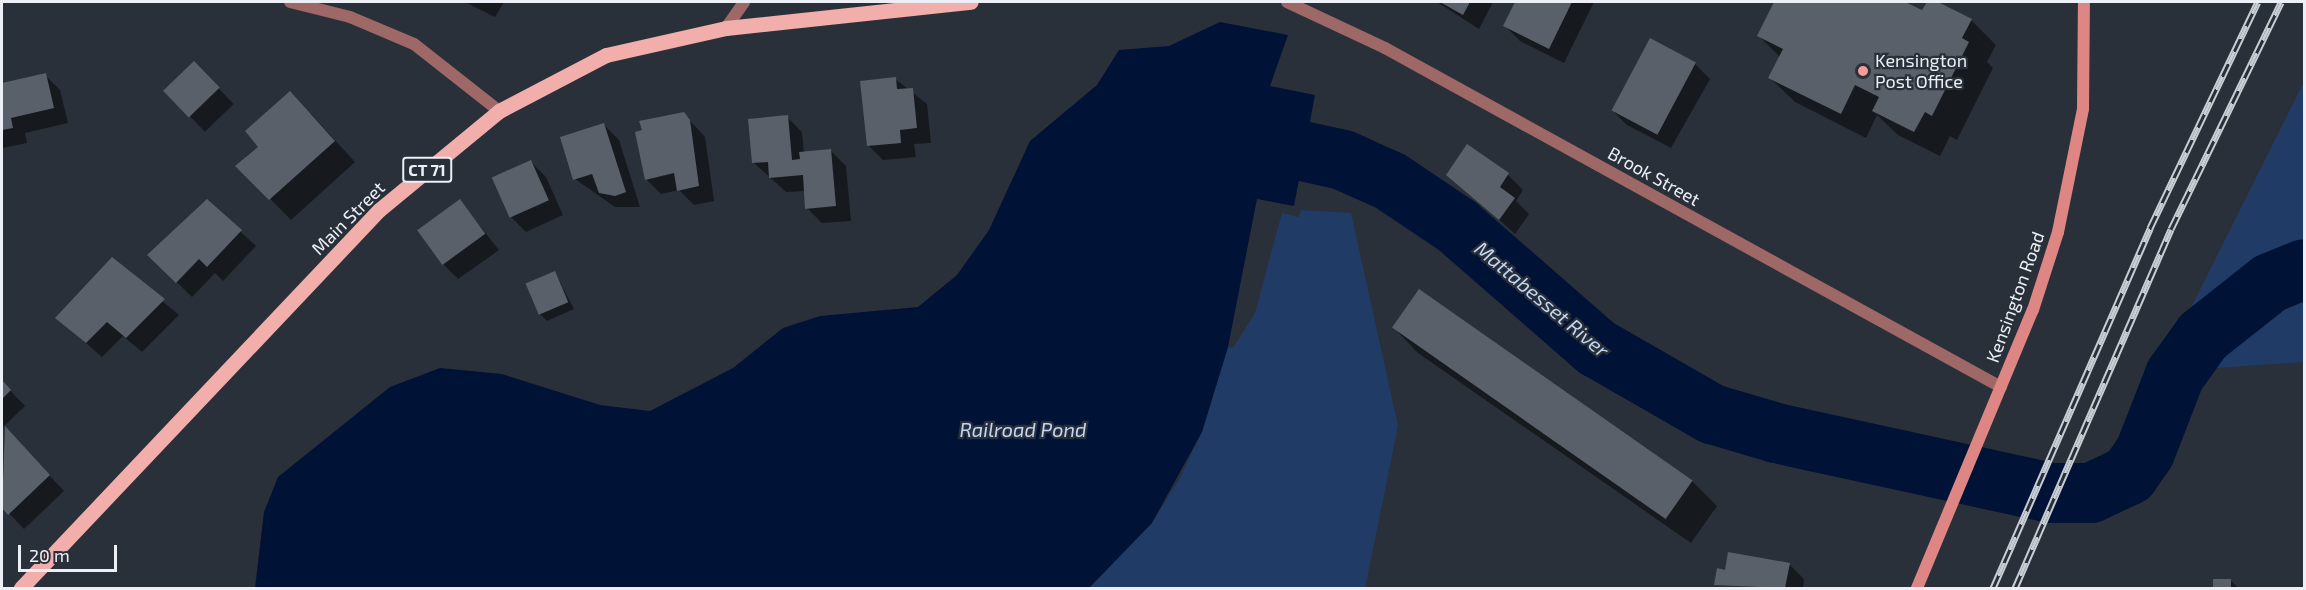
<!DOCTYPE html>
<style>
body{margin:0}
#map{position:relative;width:2306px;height:590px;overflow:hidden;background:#2a3039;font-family:"Exo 2",sans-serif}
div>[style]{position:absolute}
.green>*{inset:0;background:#203c66}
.water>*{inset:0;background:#001236}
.shadow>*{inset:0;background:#0007;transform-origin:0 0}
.river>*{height:60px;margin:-30px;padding:0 30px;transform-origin:30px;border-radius:30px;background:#001236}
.building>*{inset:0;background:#59606a;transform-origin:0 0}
.street>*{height:12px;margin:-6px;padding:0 6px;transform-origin:6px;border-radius:6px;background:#9e6866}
.secondary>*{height:12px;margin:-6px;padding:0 6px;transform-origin:6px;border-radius:6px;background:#dd8684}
.primary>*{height:15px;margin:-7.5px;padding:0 7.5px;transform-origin:7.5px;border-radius:7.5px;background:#f1aeab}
.rail>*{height:7px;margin-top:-3.5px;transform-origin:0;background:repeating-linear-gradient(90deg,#2a3039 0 14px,#c9cdd4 0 28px);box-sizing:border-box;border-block:2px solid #c9cdd4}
.dots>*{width:16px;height:16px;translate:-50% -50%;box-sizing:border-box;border:3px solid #2a3039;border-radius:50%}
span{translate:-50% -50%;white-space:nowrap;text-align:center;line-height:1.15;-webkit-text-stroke:4.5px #2a3039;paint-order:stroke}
.shield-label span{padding:2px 4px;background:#2a3039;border:2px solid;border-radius:4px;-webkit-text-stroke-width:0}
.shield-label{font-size:16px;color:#ecf0f6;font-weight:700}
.poi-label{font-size:18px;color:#ecf0f6}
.left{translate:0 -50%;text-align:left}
.street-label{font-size:18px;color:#ecf0f6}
.water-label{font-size:20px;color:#c2d7f7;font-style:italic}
.frame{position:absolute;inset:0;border:3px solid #ecf0f6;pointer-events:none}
.scale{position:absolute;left:18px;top:545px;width:99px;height:27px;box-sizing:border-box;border:3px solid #ecf0f6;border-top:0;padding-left:8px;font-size:18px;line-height:21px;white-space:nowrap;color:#ecf0f6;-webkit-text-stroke:4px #2a3039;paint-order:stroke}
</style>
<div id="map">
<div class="green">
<div style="clip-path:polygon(2304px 82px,2304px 362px,2159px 372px)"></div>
<div style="clip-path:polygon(1301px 210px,1351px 213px,1398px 426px,1365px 588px,1089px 588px,1152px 523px,1180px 478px,1202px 432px,1228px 347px,1233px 348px,1255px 313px,1282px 213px,1299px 217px)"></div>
</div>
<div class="water">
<div style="clip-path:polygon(1220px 22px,1288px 35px,1270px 86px,1315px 95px,1294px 206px,1257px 199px,1228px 347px,1202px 432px,1152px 523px,1089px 588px,255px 588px,264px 512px,278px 477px,390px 387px,440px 368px,502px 374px,600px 405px,650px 411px,733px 368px,783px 328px,820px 316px,918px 307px,957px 275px,989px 230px,1030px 141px,1097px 85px,1119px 50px,1169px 46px)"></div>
</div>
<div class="shadow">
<div style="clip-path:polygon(465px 2px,504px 2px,495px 17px)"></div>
<div style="clip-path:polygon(1437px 2px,1493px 2px,1479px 29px)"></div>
<div style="clip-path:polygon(1517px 2px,1594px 2px,1564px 63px,1520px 41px,1505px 26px)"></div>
<div style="clip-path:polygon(1776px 2px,1902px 2px,1923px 12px,1934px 2px,1971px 20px,1996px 45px,1987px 62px,1993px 68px,1957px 140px,1950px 136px,1940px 156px,1898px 135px,1877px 115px,1866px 138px,1795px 102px,1770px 78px,1781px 58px,1758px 35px)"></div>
<div style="left:194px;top:63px;width:57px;height:40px;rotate:46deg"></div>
<div style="clip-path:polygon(1695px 64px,1710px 79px,1671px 148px,1627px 125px,1612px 110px)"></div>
<div style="clip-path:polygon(45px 75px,60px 90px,68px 123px,25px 133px,27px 143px,2px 148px,2px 84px)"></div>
<div style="clip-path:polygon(895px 79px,927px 104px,931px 143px,914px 144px,916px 157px,883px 160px,868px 145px)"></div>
<div style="clip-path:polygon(311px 114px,355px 162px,291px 220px,238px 166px)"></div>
<div style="clip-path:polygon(684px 114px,705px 137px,714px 201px,694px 205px,679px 190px,661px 194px,646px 179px)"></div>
<div style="clip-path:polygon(787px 117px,802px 132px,804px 153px,831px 151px,846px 166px,851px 221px,822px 223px,807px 208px,805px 191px,786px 192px,753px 162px)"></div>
<div style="clip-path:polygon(604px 125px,619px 140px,640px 207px,615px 207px,575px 179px)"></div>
<div style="clip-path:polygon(531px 162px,546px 177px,563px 215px,526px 232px,511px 217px,494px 179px)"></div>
<div style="clip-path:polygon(1448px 174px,1508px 175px,1523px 190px,1516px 201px,1529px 214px,1515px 234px)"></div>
<div style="clip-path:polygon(207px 201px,256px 246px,223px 281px,215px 273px,192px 297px,149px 255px)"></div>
<div style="clip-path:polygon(460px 201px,499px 250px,458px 279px,443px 264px)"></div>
<div style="clip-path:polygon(112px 259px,179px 315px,142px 352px,123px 336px,102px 357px,57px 318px)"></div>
<div style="clip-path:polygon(555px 273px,574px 309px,547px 321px,539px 313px)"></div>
<div style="clip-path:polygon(1394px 328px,1692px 481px,1717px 506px,1691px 543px,1418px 353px)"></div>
<div style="clip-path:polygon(2px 382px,25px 406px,2px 428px)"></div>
<div style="clip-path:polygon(5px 428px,64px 491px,24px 529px,2px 506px)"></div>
<div style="clip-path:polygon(1789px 564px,1804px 579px,1803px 588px,1715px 584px,1726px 572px)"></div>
<div style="clip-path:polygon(2215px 581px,2231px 581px,2238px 588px,2215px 588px)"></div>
</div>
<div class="river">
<div style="left:1224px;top:155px;width:61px;rotate:-7.6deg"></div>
<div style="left:1284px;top:147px;width:60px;rotate:12.4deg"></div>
<div style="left:1343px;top:160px;width:51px;rotate:24.1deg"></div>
<div style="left:1390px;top:181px;width:81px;rotate:33.9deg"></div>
<div style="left:1457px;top:226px;width:186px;rotate:41.1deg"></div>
<div style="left:1597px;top:348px;width:133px;rotate:29.9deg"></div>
<div style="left:1712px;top:414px;width:67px;rotate:16.5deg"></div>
<div style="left:1776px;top:433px;width:282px;rotate:12.3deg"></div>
<div style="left:2052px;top:493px;width:39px"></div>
<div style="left:2091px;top:493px;width:42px;rotate:-25.3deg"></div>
<div style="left:2129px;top:475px;width:28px;rotate:-55deg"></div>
<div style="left:2145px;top:452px;width:83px;rotate:-68.7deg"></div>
<div style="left:2175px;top:375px;width:48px;rotate:-54.3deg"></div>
<div style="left:2203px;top:336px;width:85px;rotate:-38.3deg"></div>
<div style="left:2270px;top:283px;width:37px;rotate:-22deg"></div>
</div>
<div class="building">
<div style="clip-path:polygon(1440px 2px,1470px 2px,1463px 15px)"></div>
<div style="clip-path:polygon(1515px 2px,1572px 2px,1549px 49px,1503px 26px)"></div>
<div style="clip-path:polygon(1774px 2px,1905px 2px,1922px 10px,1927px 2px,1938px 2px,1972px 19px,1962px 38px,1969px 42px,1932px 116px,1925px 112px,1914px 132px,1872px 111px,1879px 97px,1855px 85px,1841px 114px,1768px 78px,1783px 49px,1757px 36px)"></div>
<div style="left:1650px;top:38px;width:52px;height:82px;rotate:28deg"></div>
<div style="left:194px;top:61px;width:37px;height:43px;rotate:46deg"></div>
<div style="clip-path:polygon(46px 73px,54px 108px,11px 118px,13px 128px,2px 130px,2px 83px)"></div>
<div style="clip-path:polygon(896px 77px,897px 89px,913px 88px,917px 128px,900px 130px,901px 143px,867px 146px,860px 81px)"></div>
<div style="clip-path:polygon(290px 91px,335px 141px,269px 200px,235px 166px,258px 147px,245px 131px)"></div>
<div style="clip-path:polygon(684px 112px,690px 120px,699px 186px,677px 191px,674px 173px,645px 180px,635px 132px,642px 130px,639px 121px)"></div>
<div style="clip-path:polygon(788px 115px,792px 160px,800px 159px,799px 152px,831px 149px,836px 206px,805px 209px,803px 175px,769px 178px,768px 162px,752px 163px,748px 119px)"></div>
<div style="clip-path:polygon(604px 123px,626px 192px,615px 196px,599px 193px,592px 174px,573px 180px,560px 137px)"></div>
<div style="clip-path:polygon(1467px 144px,1509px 173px,1500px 187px,1515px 198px,1499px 220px,1446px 175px)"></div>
<div style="left:531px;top:160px;width:44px;height:43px;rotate:66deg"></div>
<div style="clip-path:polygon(207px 199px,242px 230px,207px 267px,199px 259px,176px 283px,147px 255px)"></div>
<div style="left:460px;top:199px;width:43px;height:53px;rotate:54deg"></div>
<div style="clip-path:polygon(112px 257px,165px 299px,126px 338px,107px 322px,86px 343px,55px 318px)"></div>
<div style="left:555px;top:271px;width:34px;height:32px;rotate:67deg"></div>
<div style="left:1419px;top:289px;width:334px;height:47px;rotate:35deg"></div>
<div style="clip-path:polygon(2px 380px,11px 390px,2px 399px)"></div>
<div style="clip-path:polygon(5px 426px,50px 475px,8px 515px,2px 508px)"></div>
<div style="clip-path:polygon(1728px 552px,1790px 563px,1785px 588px,1714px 585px,1717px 568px,1725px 570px)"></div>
<div style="left:2213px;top:579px;width:18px;height:9px"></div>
</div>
<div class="street">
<div style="left:290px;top:2px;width:62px;rotate:14deg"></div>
<div style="left:350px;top:17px;width:69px;rotate:22.9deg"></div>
<div style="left:414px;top:44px;width:108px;rotate:38.2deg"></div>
<div style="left:1287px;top:2px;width:108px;rotate:25.1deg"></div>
<div style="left:1385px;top:48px;width:703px;rotate:28.83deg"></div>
<div style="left:726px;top:28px;width:32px;rotate:-55deg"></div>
</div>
<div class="secondary">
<div style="left:1917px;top:588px;width:301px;rotate:-67.4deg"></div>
<div style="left:2033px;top:310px;width:82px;rotate:-72.2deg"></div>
<div style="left:2058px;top:232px;width:126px;rotate:-78.5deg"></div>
<div style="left:2083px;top:109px;width:107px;rotate:-89.5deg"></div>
</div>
<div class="primary">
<div style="left:21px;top:588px;width:521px;rotate:-46.56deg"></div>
<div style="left:379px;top:210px;width:156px;rotate:-39.5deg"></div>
<div style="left:499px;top:111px;width:121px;rotate:-27.6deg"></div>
<div style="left:606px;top:55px;width:123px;rotate:-12.7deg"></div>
<div style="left:726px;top:28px;width:246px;rotate:-6.1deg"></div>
</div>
<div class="rail">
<div style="left:1993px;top:588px;width:393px;rotate:-66.4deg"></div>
<div style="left:2150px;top:228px;width:250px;rotate:-64.5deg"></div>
<div style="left:2015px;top:588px;width:391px;rotate:-66.5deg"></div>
<div style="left:2171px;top:229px;width:252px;rotate:-64.1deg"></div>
</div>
<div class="dots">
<div style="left:1863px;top:71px;background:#f59b99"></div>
</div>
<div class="shield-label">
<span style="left:427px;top:170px">CT 71</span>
</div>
<div class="poi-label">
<span class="left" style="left:1875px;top:71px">Kensington<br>Post Office</span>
</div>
<div class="street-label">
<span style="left:1654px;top:176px;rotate:29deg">Brook Street</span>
<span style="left:348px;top:218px;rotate:-45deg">Main Street</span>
<span style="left:2015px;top:297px;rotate:-70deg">Kensington Road</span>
</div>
<div class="water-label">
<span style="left:1542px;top:299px;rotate:40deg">Mattabesset River</span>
<span style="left:1023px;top:429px">Railroad Pond</span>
</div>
<div class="frame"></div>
<div class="scale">20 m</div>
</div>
